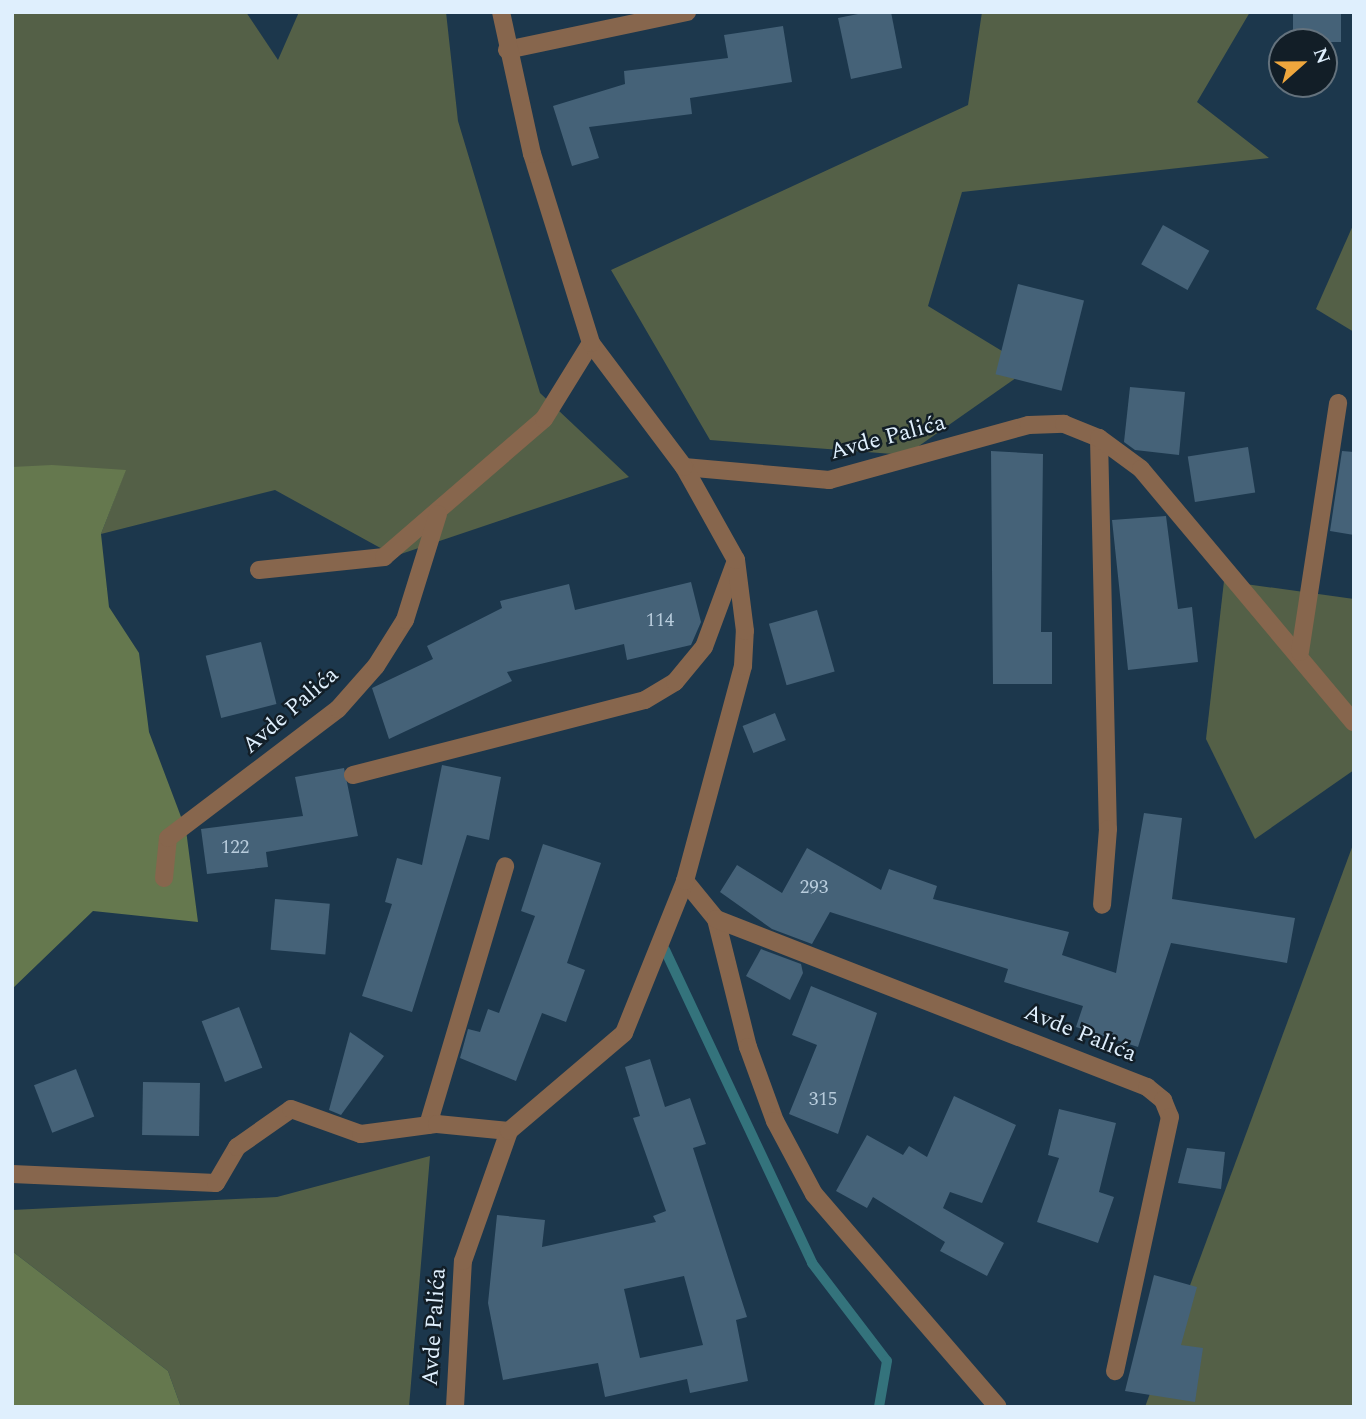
<!DOCTYPE html>
<meta charset="utf-8">
<style>
body{margin:0}
#map{position:relative;width:1366px;height:1419px;overflow:hidden;background:#1c374c;font-family:Spectral,serif}
div>[style]{position:absolute}
.green>*{inset:0;background:#546047}
.forest>*{inset:0;background:#65784e}
.stream>*{height:10px;margin:-5px;padding:0 5px;transform-origin:5px;border-radius:5px;background:#34737c}
.building>*{inset:0;background:#456278;transform-origin:0 0}
.street>*{height:18px;margin:-9px;padding:0 9px;transform-origin:9px;border-radius:9px;background:#87664d}
span{translate:-50% -50%;white-space:nowrap;text-align:center;line-height:1.15;-webkit-text-stroke:5px #121e27;paint-order:stroke}
.number-label{font-size:19px;color:#b8ccdc}
.number-label span{-webkit-text-stroke-width:0}
.street-label{font-size:23px;color:#dfeffd}
.frame{position:absolute;inset:0;border:14px solid #dfeffd;pointer-events:none}
.north{position:absolute;left:1268px;top:28px;width:70px;height:70px;box-sizing:border-box;background:#121e27;border:2px solid #64727d;border-radius:50%;rotate:69deg;font-size:19px;font-weight:700;line-height:28px;text-align:center;color:#dfeffd}
.north::after{content:'';display:block;margin:auto;width:24px;height:32px;background:#efa73d;clip-path:polygon(50% 0,100% 100%,50% 72%,0 100%)}
</style>
<div id="map">
<div class="green">
<div style="clip-path:polygon(12px 12px,246px 12px,278px 60px,299px 12px,446px 12px,458px 121px,540px 393px,629px 477px,395px 556px,275px 490px,101px 534px,125px 471px,12px 467px)"></div>
<div style="clip-path:polygon(982px 12px,1250px 12px,1197px 102px,1269px 158px,962px 192px,928px 306px,1030px 368px,906px 455px,710px 440px,611px 270px,968px 105px)"></div>
<div style="clip-path:polygon(1354px 223px,1354px 332px,1316px 309px)"></div>
<div style="clip-path:polygon(1224px 581px,1354px 599px,1354px 770px,1255px 839px,1206px 739px)"></div>
<div style="clip-path:polygon(1354px 842px,1354px 1407px,1145px 1407px)"></div>
<div style="clip-path:polygon(430px 1156px,409px 1407px,181px 1407px,168px 1371px,12px 1251px,12px 1210px,277px 1197px)"></div>
</div>
<div class="forest">
<div style="clip-path:polygon(52px 465px,126px 470px,101px 534px,109px 607px,139px 653px,149px 732px,186px 830px,198px 922px,93px 911px,12px 989px,12px 467px)"></div>
<div style="clip-path:polygon(12px 1251px,168px 1371px,181px 1407px,12px 1407px)"></div>
</div>
<div class="stream">
<div style="left:665px;top:950px;width:346px;rotate:64.8deg"></div>
<div style="left:812px;top:1263px;width:123px;rotate:52.6deg"></div>
<div style="left:887px;top:1361px;width:47px;rotate:99.9deg"></div>
</div>
<div class="building">
<div style="clip-path:polygon(868px 12px,891px 12px,902px 68px,851px 79px,838px 18px)"></div>
<div style="left:1293px;top:12px;width:48px;height:30px"></div>
<div style="clip-path:polygon(783px 26px,792px 82px,690px 98px,692px 114px,589px 127px,599px 158px,572px 166px,553px 106px,625px 84px,624px 71px,728px 58px,724px 35px)"></div>
<div style="left:1163px;top:225px;width:53px;height:45px;rotate:29deg"></div>
<div style="left:1018px;top:284px;width:68px;height:93px;rotate:14deg"></div>
<div style="clip-path:polygon(1130px 387px,1185px 392px,1179px 455px,1135px 450px,1124px 442px)"></div>
<div style="left:1248px;top:447px;width:46px;height:61px;rotate:81deg"></div>
<div style="clip-path:polygon(991px 451px,1043px 454px,1041px 632px,1052px 632px,1052px 684px,993px 684px)"></div>
<div style="clip-path:polygon(1342px 451px,1354px 452px,1354px 535px,1330px 531px)"></div>
<div style="clip-path:polygon(1166px 516px,1178px 609px,1192px 607px,1198px 662px,1128px 670px,1112px 520px)"></div>
<div style="clip-path:polygon(691px 582px,701px 622px,691px 645px,627px 660px,624px 644px,507px 672px,512px 681px,389px 739px,372px 688px,433px 659px,427px 646px,502px 608px,500px 601px,569px 584px,575px 610px)"></div>
<div style="left:817px;top:610px;width:64px;height:50px;rotate:74deg"></div>
<div style="left:261px;top:642px;width:64px;height:57px;rotate:76deg"></div>
<div style="left:775px;top:713px;width:29px;height:35px;rotate:68deg"></div>
<div style="clip-path:polygon(442px 765px,501px 777px,489px 840px,467px 835px,412px 1012px,362px 996px,392px 904px,385px 902px,397px 858px,422px 865px)"></div>
<div style="clip-path:polygon(344px 768px,358px 836px,266px 852px,268px 867px,207px 874px,201px 829px,303px 816px,295px 777px)"></div>
<div style="clip-path:polygon(1144px 813px,1182px 818px,1172px 899px,1295px 918px,1287px 963px,1171px 943px,1138px 1047px,1076px 1027px,1083px 1006px,1004px 982px,1008px 969px,830px 912px,812px 944px,772px 929px,720px 892px,737px 865px,782px 893px,807px 848px,881px 890px,889px 869px,937px 886px,933px 899px,1069px 932px,1062px 955px,1116px 973px)"></div>
<div style="clip-path:polygon(543px 844px,601px 863px,567px 963px,585px 970px,566px 1022px,542px 1013px,516px 1081px,460px 1058px,468px 1029px,480px 1032px,488px 1009px,499px 1013px,535px 916px,521px 911px)"></div>
<div style="left:275px;top:899px;width:55px;height:51px;rotate:5deg"></div>
<div style="clip-path:polygon(761px 949px,801px 964px,803px 973px,790px 1000px,746px 976px)"></div>
<div style="clip-path:polygon(811px 986px,877px 1013px,838px 1134px,789px 1114px,817px 1045px,792px 1035px)"></div>
<div style="left:239px;top:1007px;width:65px;height:40px;rotate:69deg"></div>
<div style="clip-path:polygon(350px 1032px,384px 1056px,341px 1115px,329px 1110px)"></div>
<div style="clip-path:polygon(evenodd,650px 1059px,665px 1107px,690px 1098px,706px 1144px,693px 1148px,747px 1317px,736px 1320px,748px 1381px,690px 1393px,687px 1379px,605px 1397px,598px 1363px,503px 1380px,488px 1303px,497px 1215px,545px 1220px,542px 1247px,656px 1222px,653px 1216px,666px 1211px,633px 1118px,640px 1116px,625px 1067px,650px 1059px,684px 1276px,703px 1345px,640px 1358px,624px 1289px,684px 1276px)"></div>
<div style="left:76px;top:1069px;width:51px;height:45px;rotate:69deg"></div>
<div style="left:143px;top:1082px;width:57px;height:53px;rotate:1deg"></div>
<div style="clip-path:polygon(954px 1096px,1016px 1125px,982px 1203px,950px 1192px,943px 1208px,1004px 1243px,987px 1276px,940px 1251px,945px 1242px,873px 1197px,867px 1208px,836px 1191px,867px 1135px,903px 1155px,909px 1146px,927px 1157px)"></div>
<div style="clip-path:polygon(1059px 1109px,1116px 1123px,1099px 1192px,1114px 1197px,1098px 1243px,1037px 1222px,1059px 1158px,1048px 1155px)"></div>
<div style="clip-path:polygon(1187px 1148px,1225px 1152px,1221px 1189px,1178px 1183px)"></div>
<div style="clip-path:polygon(1154px 1275px,1197px 1287px,1181px 1345px,1203px 1348px,1195px 1402px,1125px 1391px)"></div>
</div>
<div class="street">
<div style="left:507px;top:50px;width:184px;rotate:-11.9deg"></div>
<div style="left:1099px;top:438px;width:391px;rotate:88.7deg"></div>
<div style="left:1108px;top:829px;width:76px;rotate:94.5deg"></div>
<div style="left:684px;top:467px;width:146px;rotate:5.1deg"></div>
<div style="left:829px;top:480px;width:207px;rotate:-15.4deg"></div>
<div style="left:1029px;top:425px;width:35px;rotate:-2deg"></div>
<div style="left:1064px;top:424px;width:38px;rotate:22deg"></div>
<div style="left:1099px;top:438px;width:52px;rotate:36.4deg"></div>
<div style="left:1141px;top:469px;width:331px;rotate:50deg"></div>
<div style="left:259px;top:570px;width:126px;rotate:-5.9deg"></div>
<div style="left:384px;top:557px;width:211px;rotate:-40.8deg"></div>
<div style="left:544px;top:419px;width:89px;rotate:-58.3deg"></div>
<div style="left:1300px;top:652px;width:252px;rotate:-81.3deg"></div>
<div style="left:353px;top:775px;width:301px;rotate:-14.4deg"></div>
<div style="left:645px;top:700px;width:35px;rotate:-31deg"></div>
<div style="left:675px;top:682px;width:45px;rotate:-50.4deg"></div>
<div style="left:704px;top:647px;width:90px;rotate:-69.7deg"></div>
<div style="left:164px;top:878px;width:40px;rotate:-84.3deg"></div>
<div style="left:168px;top:838px;width:213px;rotate:-37.2deg"></div>
<div style="left:338px;top:709px;width:57px;rotate:-48.5deg"></div>
<div style="left:376px;top:666px;width:54px;rotate:-57.8deg"></div>
<div style="left:405px;top:620px;width:111px;rotate:-72.7deg"></div>
<div style="left:685px;top:881px;width:49px;rotate:50.8deg"></div>
<div style="left:716px;top:919px;width:132px;rotate:76deg"></div>
<div style="left:748px;top:1047px;width:79px;rotate:70deg"></div>
<div style="left:775px;top:1121px;width:83px;rotate:61.9deg"></div>
<div style="left:814px;top:1194px;width:281px;rotate:49.2deg"></div>
<div style="left:716px;top:919px;width:463px;rotate:21.3deg"></div>
<div style="left:1147px;top:1087px;width:21px;rotate:39deg"></div>
<div style="left:1163px;top:1100px;width:18px;rotate:68deg"></div>
<div style="left:1170px;top:1117px;width:260px;rotate:102.2deg"></div>
<div style="left:428px;top:1125px;width:270px;rotate:-73.4deg"></div>
<div style="left:12px;top:1174px;width:204px;rotate:2.5deg"></div>
<div style="left:216px;top:1183px;width:42px;rotate:-59.7deg"></div>
<div style="left:237px;top:1147px;width:66px;rotate:-35.1deg"></div>
<div style="left:291px;top:1109px;width:74px;rotate:19.7deg"></div>
<div style="left:361px;top:1134px;width:77px;rotate:-7.5deg"></div>
<div style="left:437px;top:1124px;width:72px;rotate:5.6deg"></div>
<div style="left:455px;top:1407px;width:146px;rotate:-86.9deg"></div>
<div style="left:463px;top:1261px;width:138px;rotate:-70.5deg"></div>
<div style="left:509px;top:1131px;width:151px;rotate:-40.4deg"></div>
<div style="left:624px;top:1033px;width:164px;rotate:-68.1deg"></div>
<div style="left:685px;top:881px;width:223px;rotate:-74.9deg"></div>
<div style="left:743px;top:666px;width:35px;rotate:-87deg"></div>
<div style="left:745px;top:631px;width:72px;rotate:-97.2deg"></div>
<div style="left:736px;top:560px;width:107px;rotate:-119.2deg"></div>
<div style="left:684px;top:467px;width:155px;rotate:-126.9deg"></div>
<div style="left:591px;top:343px;width:198px;rotate:-107.3deg"></div>
<div style="left:532px;top:154px;width:145px;rotate:-102.3deg"></div>
</div>
<div class="number-label">
<span style="left:660px;top:621px">114</span>
<span style="left:235px;top:848px">122</span>
<span style="left:814px;top:888px">293</span>
<span style="left:823px;top:1100px">315</span>
</div>
<div class="street-label">
<span style="left:888px;top:438px;rotate:-15deg">Avde Palića</span>
<span style="left:291px;top:711px;rotate:-41deg">Avde Palića</span>
<span style="left:1080px;top:1034px;rotate:22deg">Avde Palića</span>
<span style="left:435px;top:1327px;rotate:-86deg">Avde Palića</span>
</div>
<div class="frame"></div>
<div class="north">N</div>
</div>
